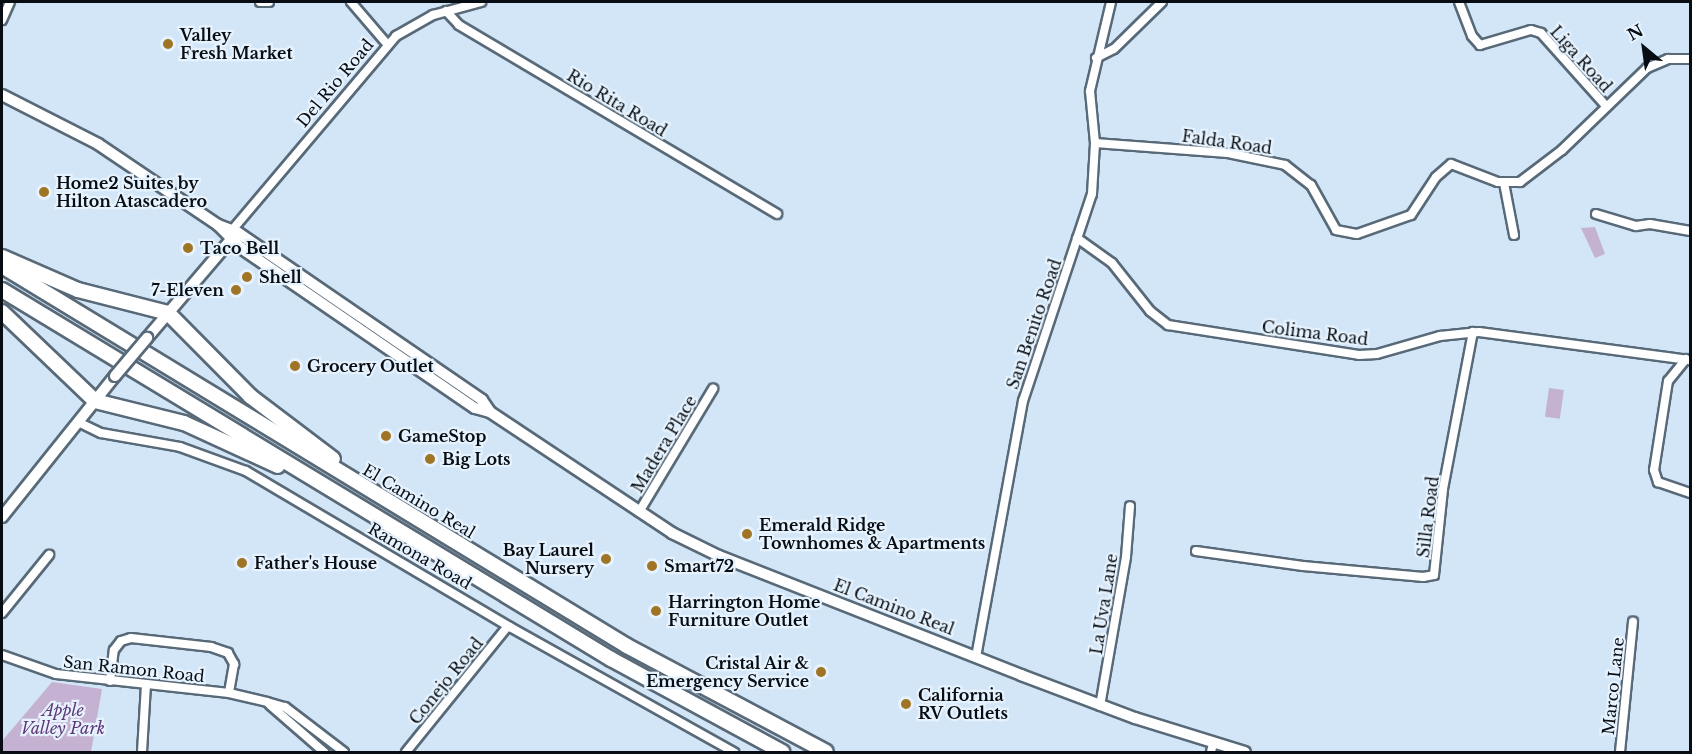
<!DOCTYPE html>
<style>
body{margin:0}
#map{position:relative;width:1692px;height:754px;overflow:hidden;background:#d2e6f8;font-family:"Libre Baskerville",serif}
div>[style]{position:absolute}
.green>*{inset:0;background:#c5b2d3;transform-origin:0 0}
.roads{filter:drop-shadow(2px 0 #586978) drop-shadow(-2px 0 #586978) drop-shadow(0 2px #586978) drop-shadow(0 -2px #586978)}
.street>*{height:8px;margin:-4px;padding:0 4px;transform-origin:4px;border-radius:4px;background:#fff}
.secondary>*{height:10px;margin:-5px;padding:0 5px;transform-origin:5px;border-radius:5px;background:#fff}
.highway>*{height:14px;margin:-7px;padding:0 7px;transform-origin:7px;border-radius:7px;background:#fff}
.bridges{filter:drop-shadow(2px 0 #586978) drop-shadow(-2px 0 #586978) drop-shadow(0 2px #586978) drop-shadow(0 -2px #586978)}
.secondary-bridge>*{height:10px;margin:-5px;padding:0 5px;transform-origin:5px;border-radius:5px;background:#fff}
.dots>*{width:16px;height:16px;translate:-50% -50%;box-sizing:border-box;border:3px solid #e6f2fd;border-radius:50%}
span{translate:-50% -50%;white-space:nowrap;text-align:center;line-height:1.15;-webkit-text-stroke:4.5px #e6f2fd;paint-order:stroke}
.poi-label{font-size:16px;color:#070d13;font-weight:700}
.left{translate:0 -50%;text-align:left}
.right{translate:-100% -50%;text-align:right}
.street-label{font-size:16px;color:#070d13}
.park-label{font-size:16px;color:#5e3777;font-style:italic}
.frame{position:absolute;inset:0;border:3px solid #070d13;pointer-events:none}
.north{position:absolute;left:1614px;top:18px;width:60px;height:60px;-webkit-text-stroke:4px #e6f2fd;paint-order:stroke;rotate:331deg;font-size:16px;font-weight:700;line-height:24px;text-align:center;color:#070d13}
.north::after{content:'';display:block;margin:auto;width:21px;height:27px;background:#070d13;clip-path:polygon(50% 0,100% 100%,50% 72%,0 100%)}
</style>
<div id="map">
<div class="green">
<div style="clip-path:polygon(1595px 227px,1605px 254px,1595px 258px,1581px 228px)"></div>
<div style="left:1549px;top:388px;width:15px;height:29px;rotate:8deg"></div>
<div style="clip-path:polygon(52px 682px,102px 689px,91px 752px,2px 752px,2px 741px)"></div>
</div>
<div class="roads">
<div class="street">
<div style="left:260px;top:2px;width:9px"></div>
<div style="left:351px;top:2px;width:55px;rotate:49.4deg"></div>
<div style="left:1459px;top:2px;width:36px;rotate:69deg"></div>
<div style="left:1472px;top:36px;width:12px;rotate:48deg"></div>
<div style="left:1480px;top:45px;width:53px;rotate:-16.4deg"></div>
<div style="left:1531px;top:30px;width:10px;rotate:17deg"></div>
<div style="left:1541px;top:33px;width:98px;rotate:48.3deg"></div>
<div style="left:446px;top:11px;width:19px;rotate:47deg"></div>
<div style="left:459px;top:25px;width:370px;rotate:30.7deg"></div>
<div style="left:2px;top:20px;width:20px;rotate:-66deg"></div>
<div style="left:1096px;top:58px;width:20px;rotate:-27deg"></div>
<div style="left:1114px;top:49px;width:67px;rotate:-44.4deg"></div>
<div style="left:1095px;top:143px;width:133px;rotate:4.3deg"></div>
<div style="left:1228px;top:153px;width:58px;rotate:11.9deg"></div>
<div style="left:1285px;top:165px;width:33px;rotate:38deg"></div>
<div style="left:1311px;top:185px;width:51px;rotate:60.9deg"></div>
<div style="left:1336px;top:230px;width:21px;rotate:11deg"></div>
<div style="left:1357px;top:234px;width:57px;rotate:-19.4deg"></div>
<div style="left:1411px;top:215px;width:45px;rotate:-56.7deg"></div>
<div style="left:1436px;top:177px;width:20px;rotate:-41deg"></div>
<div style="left:1451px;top:164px;width:50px;rotate:21deg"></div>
<div style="left:1498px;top:182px;width:22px"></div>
<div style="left:1520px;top:182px;width:53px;rotate:-37.3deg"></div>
<div style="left:1562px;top:150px;width:118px;rotate:-44deg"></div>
<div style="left:1647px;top:68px;width:23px;rotate:-23deg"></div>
<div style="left:1668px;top:59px;width:22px"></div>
<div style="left:1504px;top:183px;width:53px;rotate:79.1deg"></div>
<div style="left:1596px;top:214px;width:42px;rotate:16.7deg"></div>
<div style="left:1636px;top:226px;width:14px;rotate:-8deg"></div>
<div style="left:1650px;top:224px;width:41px;rotate:9.9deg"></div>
<div style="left:233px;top:229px;width:253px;rotate:-49.8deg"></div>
<div style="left:396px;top:36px;width:43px;rotate:-29.6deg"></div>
<div style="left:433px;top:15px;width:50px;rotate:-15.2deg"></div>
<div style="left:1077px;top:238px;width:43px;rotate:35.5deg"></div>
<div style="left:1112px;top:263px;width:61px;rotate:51.6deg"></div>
<div style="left:1150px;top:311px;width:23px;rotate:38deg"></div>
<div style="left:1168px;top:325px;width:193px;rotate:8.9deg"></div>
<div style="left:1359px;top:355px;width:18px;rotate:-3deg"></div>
<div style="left:1377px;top:354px;width:66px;rotate:-15.9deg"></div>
<div style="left:1440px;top:336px;width:39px;rotate:-6deg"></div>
<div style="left:1479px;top:332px;width:213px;rotate:7.6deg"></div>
<div style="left:1686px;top:359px;width:28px;rotate:129deg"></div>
<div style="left:1668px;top:381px;width:90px;rotate:98.9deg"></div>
<div style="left:1654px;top:470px;width:13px;rotate:72deg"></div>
<div style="left:1658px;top:482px;width:34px;rotate:19deg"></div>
<div style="left:78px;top:422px;width:25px;rotate:26deg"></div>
<div style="left:101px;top:433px;width:80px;rotate:10deg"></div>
<div style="left:180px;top:447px;width:70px;rotate:20deg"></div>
<div style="left:246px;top:471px;width:307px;rotate:30.6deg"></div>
<div style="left:510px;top:627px;width:257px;rotate:29.2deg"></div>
<div style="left:639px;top:512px;width:144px;rotate:-59deg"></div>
<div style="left:1196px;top:551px;width:108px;rotate:8deg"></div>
<div style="left:1303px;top:566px;width:121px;rotate:5.2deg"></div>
<div style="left:1423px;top:577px;width:11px;rotate:-10deg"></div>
<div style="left:1434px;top:575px;width:86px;rotate:-84deg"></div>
<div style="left:1443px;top:489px;width:160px;rotate:-79.2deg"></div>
<div style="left:2px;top:613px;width:75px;rotate:-51deg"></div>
<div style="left:2px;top:655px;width:57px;rotate:19.4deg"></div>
<div style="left:56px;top:674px;width:174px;rotate:6.3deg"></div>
<div style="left:229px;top:693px;width:39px;rotate:13deg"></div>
<div style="left:267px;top:702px;width:19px;rotate:16deg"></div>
<div style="left:285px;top:707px;width:74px;rotate:37.3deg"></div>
<div style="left:976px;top:657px;width:260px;rotate:-79.6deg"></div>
<div style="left:1023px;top:401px;width:218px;rotate:-71.6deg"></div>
<div style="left:1092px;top:194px;width:51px;rotate:-86.6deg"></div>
<div style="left:1095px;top:143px;width:52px;rotate:-95.5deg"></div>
<div style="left:1090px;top:91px;width:91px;rotate:-76.7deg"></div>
<div style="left:110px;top:681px;width:31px;rotate:-83deg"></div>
<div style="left:114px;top:650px;width:11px;rotate:-52deg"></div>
<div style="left:121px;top:641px;width:10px;rotate:-17deg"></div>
<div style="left:131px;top:638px;width:81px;rotate:6.4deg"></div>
<div style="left:211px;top:647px;width:18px;rotate:19deg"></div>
<div style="left:228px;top:653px;width:13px;rotate:61deg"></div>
<div style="left:234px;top:664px;width:29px;rotate:100deg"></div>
<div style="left:270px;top:705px;width:72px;rotate:41deg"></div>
<div style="left:1100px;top:706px;width:151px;rotate:-80.1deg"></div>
<div style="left:1126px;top:557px;width:51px;rotate:-85.5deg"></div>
<div style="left:142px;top:752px;width:68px;rotate:-86.6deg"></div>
<div style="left:406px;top:752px;width:162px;rotate:-51deg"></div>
<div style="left:1211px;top:752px;width:9px;rotate:-77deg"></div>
<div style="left:1620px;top:752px;width:131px;rotate:-84.3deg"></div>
</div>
<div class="secondary">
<div style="left:2px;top:95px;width:108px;rotate:27deg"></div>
<div style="left:98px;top:144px;width:145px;rotate:34deg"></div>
<div style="left:218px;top:225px;width:20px;rotate:20deg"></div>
<div style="left:237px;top:232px;width:297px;rotate:34.4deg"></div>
<div style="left:482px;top:400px;width:14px;rotate:56deg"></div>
<div style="left:490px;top:412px;width:219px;rotate:33.6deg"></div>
<div style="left:672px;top:533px;width:52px;rotate:26.1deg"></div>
<div style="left:719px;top:556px;width:325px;rotate:21.5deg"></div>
<div style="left:1021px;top:675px;width:122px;rotate:20.7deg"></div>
<div style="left:1135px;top:718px;width:115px;rotate:17.2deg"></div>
<div style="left:218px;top:225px;width:33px;rotate:45deg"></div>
<div style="left:241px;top:248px;width:283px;rotate:34.4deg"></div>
<div style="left:475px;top:408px;width:16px;rotate:15deg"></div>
<div style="left:147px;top:338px;width:134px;rotate:-49.5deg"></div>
<div style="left:2px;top:517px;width:181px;rotate:-51.3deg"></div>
</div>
<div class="highway">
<div style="left:2px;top:257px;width:83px;rotate:23.5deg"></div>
<div style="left:78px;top:290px;width:93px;rotate:14.3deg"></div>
<div style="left:168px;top:313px;width:117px;rotate:45.3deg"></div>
<div style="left:250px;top:396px;width:104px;rotate:37.2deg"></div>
<div style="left:2px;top:266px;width:731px;rotate:31.3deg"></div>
<div style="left:627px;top:646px;width:225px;rotate:28deg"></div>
<div style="left:2px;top:290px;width:712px;rotate:31.21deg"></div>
<div style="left:611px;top:659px;width:195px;rotate:28.5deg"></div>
<div style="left:2px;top:312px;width:129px;rotate:43.7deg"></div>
<div style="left:95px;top:401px;width:92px;rotate:13.9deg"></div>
<div style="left:184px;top:423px;width:103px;rotate:24.6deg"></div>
</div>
</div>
<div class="bridges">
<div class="secondary-bridge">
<div style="left:115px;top:376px;width:50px;rotate:-49.9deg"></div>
</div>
</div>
<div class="dots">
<div style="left:168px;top:44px;background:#a07425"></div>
<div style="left:44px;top:192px;background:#a07425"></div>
<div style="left:188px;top:248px;background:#a07425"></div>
<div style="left:247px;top:277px;background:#a07425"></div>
<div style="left:236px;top:290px;background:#a07425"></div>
<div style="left:295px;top:366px;background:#a07425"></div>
<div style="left:386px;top:436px;background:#a07425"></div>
<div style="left:430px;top:459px;background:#a07425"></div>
<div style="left:747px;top:534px;background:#a07425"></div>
<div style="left:606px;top:559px;background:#a07425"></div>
<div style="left:242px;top:563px;background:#a07425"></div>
<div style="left:652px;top:566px;background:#a07425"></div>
<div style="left:656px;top:611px;background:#a07425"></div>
<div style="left:821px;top:672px;background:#a07425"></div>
<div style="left:906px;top:704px;background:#a07425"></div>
</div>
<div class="poi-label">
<span class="left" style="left:180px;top:44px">Valley<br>Fresh Market</span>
<span class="left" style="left:56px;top:192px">Home2 Suites by<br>Hilton Atascadero</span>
<span class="left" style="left:200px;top:248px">Taco Bell</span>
<span class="left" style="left:259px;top:277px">Shell</span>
<span class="right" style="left:224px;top:290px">7-Eleven</span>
<span class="left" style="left:307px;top:366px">Grocery Outlet</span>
<span class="left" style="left:398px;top:436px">GameStop</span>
<span class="left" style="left:442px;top:459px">Big Lots</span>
<span class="left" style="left:759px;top:534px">Emerald Ridge<br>Townhomes &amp; Apartments</span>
<span class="right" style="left:594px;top:559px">Bay Laurel<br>Nursery</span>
<span class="left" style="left:254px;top:563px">Father's House</span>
<span class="left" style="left:664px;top:566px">Smart72</span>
<span class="left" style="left:668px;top:611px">Harrington Home<br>Furniture Outlet</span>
<span class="right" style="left:809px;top:672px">Cristal Air &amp;<br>Emergency Service</span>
<span class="left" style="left:918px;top:704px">California<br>RV Outlets</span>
</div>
<div class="street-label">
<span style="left:1581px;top:59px;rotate:48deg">Liga Road</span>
<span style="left:335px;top:83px;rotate:-50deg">Del Rio Road</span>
<span style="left:617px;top:103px;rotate:31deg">Rio Rita Road</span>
<span style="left:1227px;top:142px;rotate:8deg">Falda Road</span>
<span style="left:1034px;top:324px;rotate:-71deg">San Benito Road</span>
<span style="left:1315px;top:333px;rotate:7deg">Colima Road</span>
<span style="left:664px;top:444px;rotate:-59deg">Madera Place</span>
<span style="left:419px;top:501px;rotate:31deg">El Camino Real</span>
<span style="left:1428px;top:517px;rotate:-83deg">Silla Road</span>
<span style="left:420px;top:556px;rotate:30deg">Ramona Road</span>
<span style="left:1104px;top:604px;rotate:-81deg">La Uva Lane</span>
<span style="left:894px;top:607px;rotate:21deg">El Camino Real</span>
<span style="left:134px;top:669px;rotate:6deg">San Ramon Road</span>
<span style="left:446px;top:681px;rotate:-51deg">Conejo Road</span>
<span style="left:1613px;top:686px;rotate:-84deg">Marco Lane</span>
</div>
<div class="park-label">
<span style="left:63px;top:719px">Apple<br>Valley Park</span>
</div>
<div class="frame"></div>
<div class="north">N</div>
</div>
